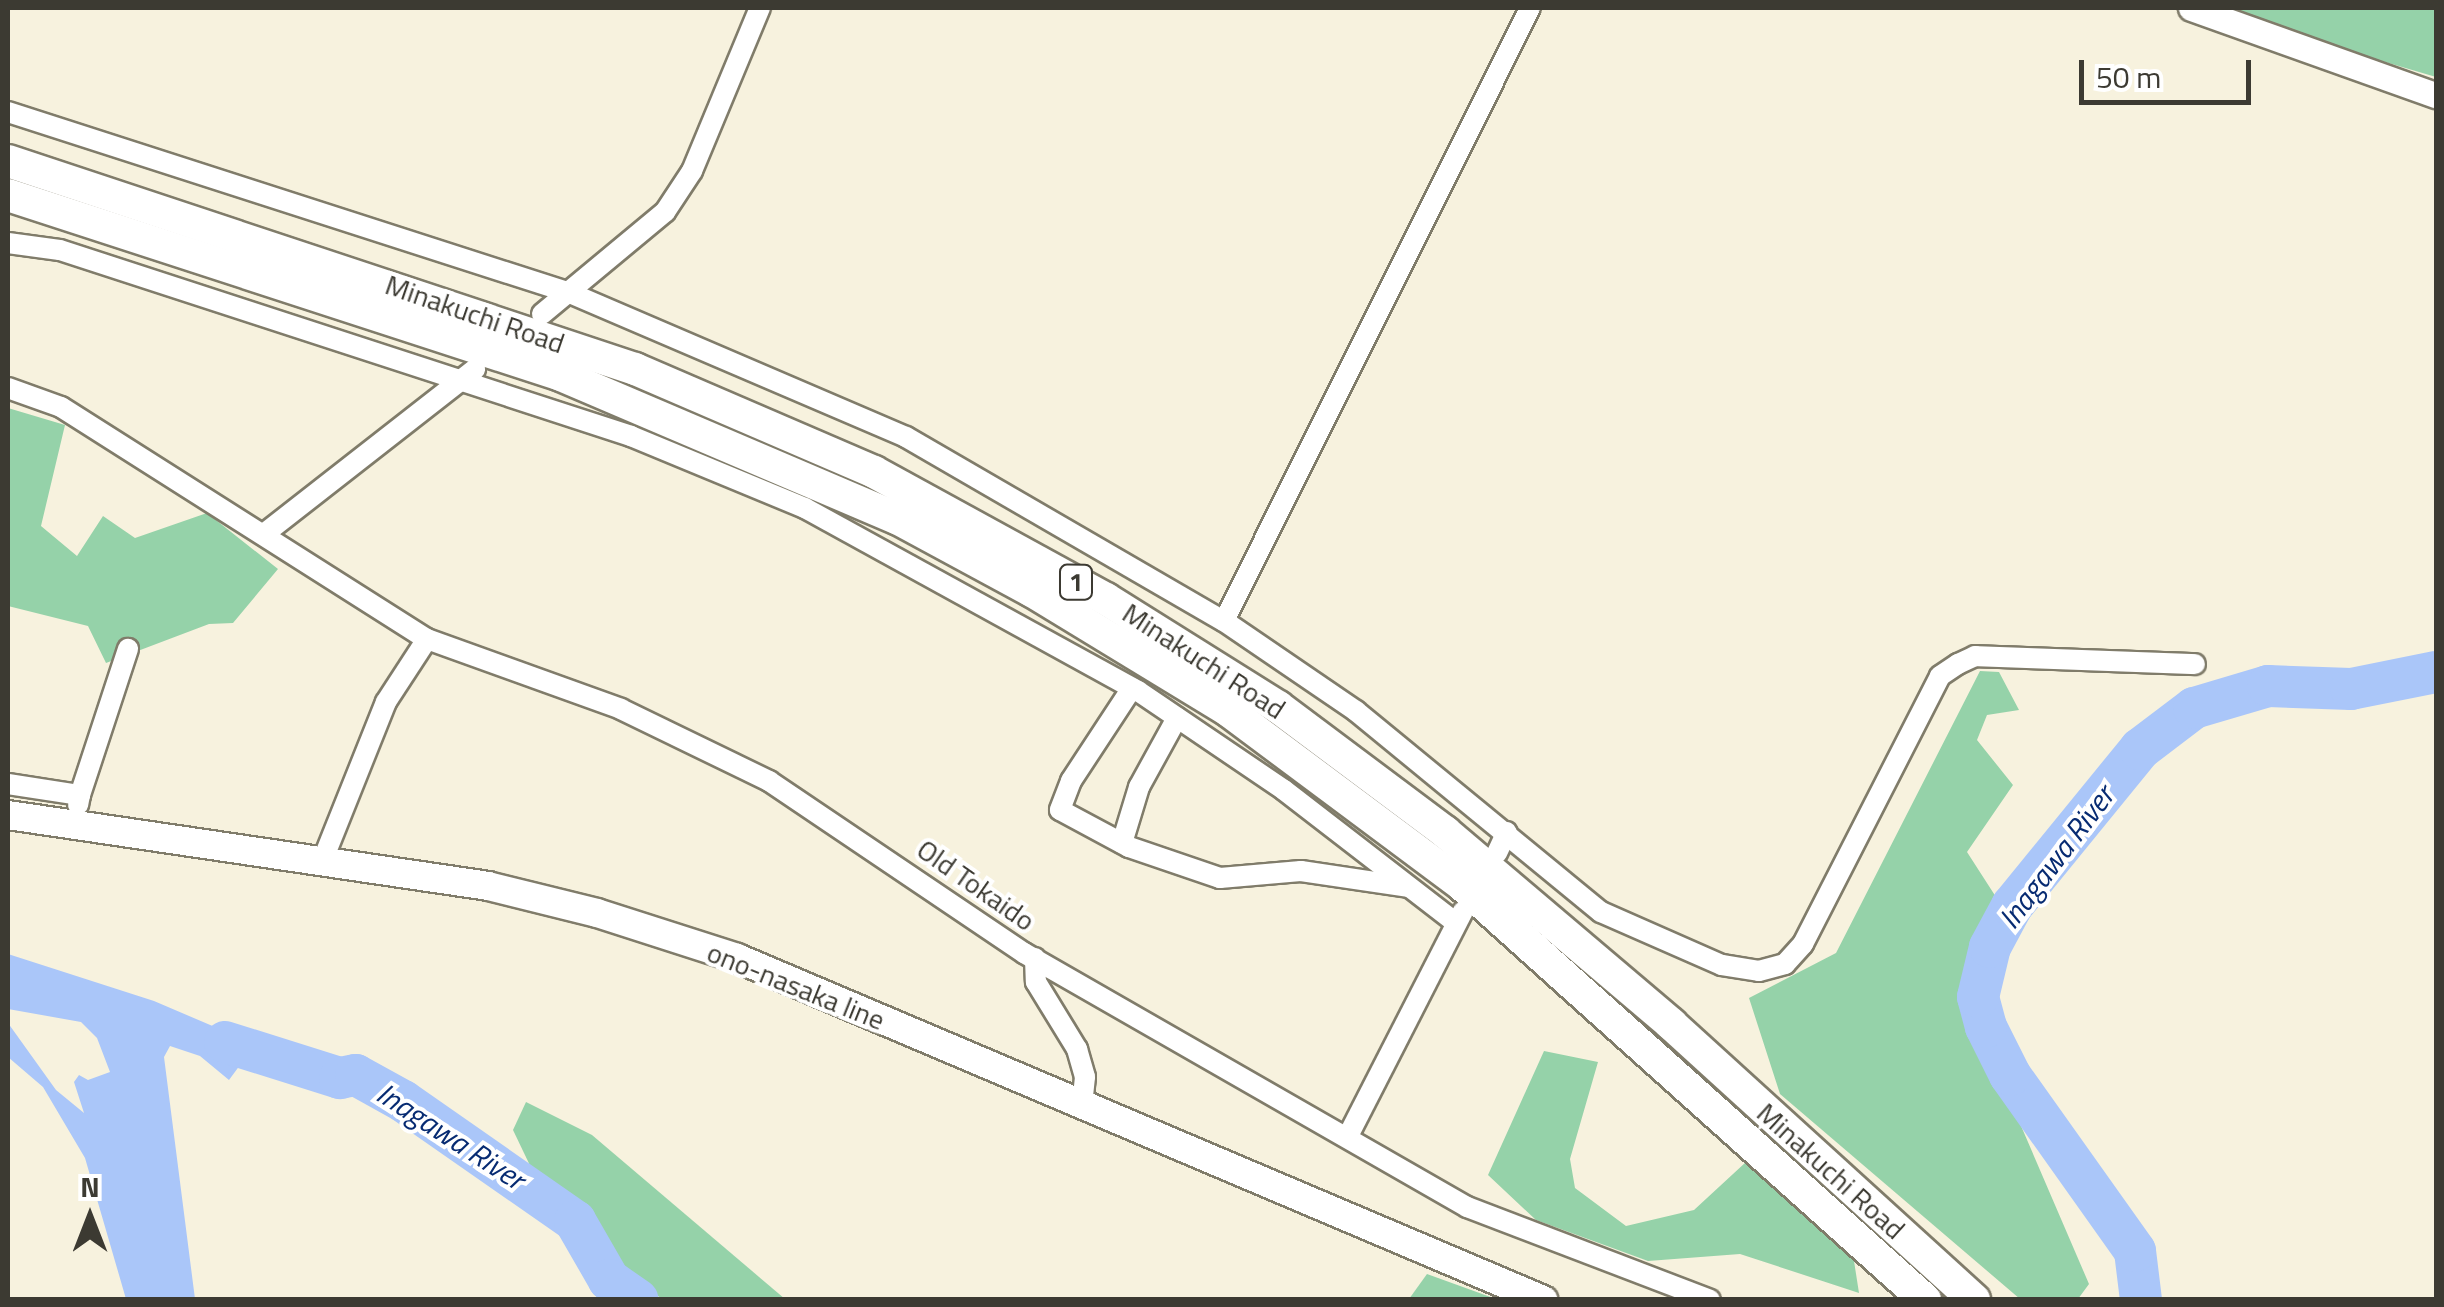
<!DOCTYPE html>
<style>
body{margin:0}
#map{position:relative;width:2444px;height:1307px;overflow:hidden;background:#f7f2de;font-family:"Titillium Web",sans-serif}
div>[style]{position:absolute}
.green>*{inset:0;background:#95d2a9}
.water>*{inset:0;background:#aac6f9}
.river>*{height:42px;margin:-21px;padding:0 21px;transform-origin:21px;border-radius:21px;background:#aac6f9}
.roads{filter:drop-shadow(2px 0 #807c6a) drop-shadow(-2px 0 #807c6a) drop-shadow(0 2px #807c6a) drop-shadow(0 -2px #807c6a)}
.minor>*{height:20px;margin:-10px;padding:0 10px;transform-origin:10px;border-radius:10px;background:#fff}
.tertiary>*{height:25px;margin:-12.5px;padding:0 12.5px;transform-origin:12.5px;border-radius:12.5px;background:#fff}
.secondary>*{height:28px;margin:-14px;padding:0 14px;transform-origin:14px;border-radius:14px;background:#fff}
.trunk>*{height:32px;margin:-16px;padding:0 16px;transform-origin:16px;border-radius:16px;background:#fff}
span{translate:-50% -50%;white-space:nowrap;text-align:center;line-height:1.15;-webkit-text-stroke:8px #fff;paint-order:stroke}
.shield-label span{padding:2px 8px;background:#fff;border:2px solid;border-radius:8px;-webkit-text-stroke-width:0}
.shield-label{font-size:25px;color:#3c3a32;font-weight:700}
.street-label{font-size:28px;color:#3c3a32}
.water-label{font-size:30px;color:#072b72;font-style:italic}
.frame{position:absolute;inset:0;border:10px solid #3c3a32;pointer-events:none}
.north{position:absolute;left:40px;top:1167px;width:100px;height:100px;-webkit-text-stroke:8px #fff;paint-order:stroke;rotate:0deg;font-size:28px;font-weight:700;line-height:40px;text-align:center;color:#3c3a32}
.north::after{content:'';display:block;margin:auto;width:35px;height:45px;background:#3c3a32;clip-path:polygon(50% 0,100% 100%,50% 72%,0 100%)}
.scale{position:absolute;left:2079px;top:60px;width:172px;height:45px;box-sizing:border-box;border:5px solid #3c3a32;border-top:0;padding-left:12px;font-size:30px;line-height:35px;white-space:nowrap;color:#3c3a32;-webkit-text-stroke:8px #fff;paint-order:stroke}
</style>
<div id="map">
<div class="green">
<div style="clip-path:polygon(2226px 8px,2436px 8px,2436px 77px,2324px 44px)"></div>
<div style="clip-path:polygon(8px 408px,65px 425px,41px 526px,77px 556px,103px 516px,135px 538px,207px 513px,278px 569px,233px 623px,209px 624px,106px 663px,88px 626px,8px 606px)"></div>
<div style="clip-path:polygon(1980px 671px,1999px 672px,2019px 710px,1987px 715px,1977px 740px,2013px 785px,1967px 852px,2005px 911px,1969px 1005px,2089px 1284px,2078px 1299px,2020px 1299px,1780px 1094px,1749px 998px,1836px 953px)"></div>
<div style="clip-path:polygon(1544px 1051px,1598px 1062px,1570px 1159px,1575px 1188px,1626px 1226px,1694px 1210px,1746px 1162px,1854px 1261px,1859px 1293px,1740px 1254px,1648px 1261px,1536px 1220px,1488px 1175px)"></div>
<div style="clip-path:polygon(526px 1102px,592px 1135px,785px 1299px,663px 1299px,623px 1276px,535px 1176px,513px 1130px)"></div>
<div style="clip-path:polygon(1427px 1274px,1496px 1299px,1409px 1299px)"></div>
</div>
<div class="water">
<div style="clip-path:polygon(8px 954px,154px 1001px,285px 1057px,243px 1061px,229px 1080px,200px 1056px,170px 1046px,164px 1057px,195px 1299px,126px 1299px,85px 1158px,43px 1087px,8px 1057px,8px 1023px,56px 1090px,84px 1113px,74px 1082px,79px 1075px,88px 1080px,110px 1072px,97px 1038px,81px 1022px,8px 1009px)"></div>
</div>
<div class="river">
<div style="left:225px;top:1042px;width:121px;rotate:17.4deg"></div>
<div style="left:340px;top:1078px;width:16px;rotate:-11deg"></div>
<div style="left:356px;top:1075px;width:54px;rotate:29deg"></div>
<div style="left:403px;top:1101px;width:210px;rotate:34.9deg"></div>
<div style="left:575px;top:1221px;width:68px;rotate:60deg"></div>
<div style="left:609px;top:1280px;width:35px;rotate:35deg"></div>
<div style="left:2141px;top:1300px;width:49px;rotate:-97deg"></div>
<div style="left:2135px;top:1251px;width:216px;rotate:-125.4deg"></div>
<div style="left:2010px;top:1075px;width:54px;rotate:-116.6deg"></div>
<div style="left:1986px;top:1027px;width:31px;rotate:-105deg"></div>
<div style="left:1978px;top:997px;width:51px;rotate:-76.5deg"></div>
<div style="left:1990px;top:947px;width:47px;rotate:-61.8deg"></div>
<div style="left:2012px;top:906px;width:203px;rotate:-50.8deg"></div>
<div style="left:2140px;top:749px;width:68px;rotate:-37.2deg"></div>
<div style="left:2194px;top:708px;width:77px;rotate:-16.6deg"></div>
<div style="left:2268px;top:686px;width:83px;rotate:2.1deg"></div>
<div style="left:2351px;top:689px;width:87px;rotate:-11.3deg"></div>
</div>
<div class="roads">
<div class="minor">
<div style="left:8px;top:112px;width:590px;rotate:17.85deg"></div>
<div style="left:570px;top:293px;width:366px;rotate:23.2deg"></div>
<div style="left:906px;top:437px;width:367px;rotate:30.1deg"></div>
<div style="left:1224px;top:621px;width:160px;rotate:34.3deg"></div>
<div style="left:1356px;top:711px;width:317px;rotate:39.4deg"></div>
<div style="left:1601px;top:912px;width:132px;rotate:23.7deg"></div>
<div style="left:1722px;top:965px;width:37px;rotate:9deg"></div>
<div style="left:1759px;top:971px;width:27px;rotate:-15deg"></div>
<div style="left:1785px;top:964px;width:27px;rotate:-48deg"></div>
<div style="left:1803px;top:944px;width:301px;rotate:-62.9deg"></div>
<div style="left:1940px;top:676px;width:22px;rotate:-34deg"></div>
<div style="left:1958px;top:664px;width:19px;rotate:-25deg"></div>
<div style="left:1975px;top:656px;width:220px;rotate:2.1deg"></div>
<div style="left:8px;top:243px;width:52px;rotate:7.7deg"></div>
<div style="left:60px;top:250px;width:601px;rotate:18.04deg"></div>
<div style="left:631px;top:436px;width:188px;rotate:22.5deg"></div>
<div style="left:805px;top:508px;width:380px;rotate:28.8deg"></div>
<div style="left:1138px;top:691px;width:176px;rotate:34.1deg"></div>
<div style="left:1284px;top:790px;width:217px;rotate:37.7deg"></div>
<div style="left:542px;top:314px;width:160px;rotate:-39.7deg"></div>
<div style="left:665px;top:212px;width:49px;rotate:-56.6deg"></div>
<div style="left:692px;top:171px;width:177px;rotate:-67.4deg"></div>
<div style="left:8px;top:388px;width:56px;rotate:19.7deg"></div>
<div style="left:61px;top:407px;width:433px;rotate:32.4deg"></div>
<div style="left:427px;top:639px;width:206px;rotate:19.8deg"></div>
<div style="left:621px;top:709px;width:165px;rotate:25.9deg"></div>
<div style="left:769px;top:781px;width:308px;rotate:34deg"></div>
<div style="left:1024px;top:953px;width:511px;rotate:29.83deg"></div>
<div style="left:1467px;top:1207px;width:260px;rotate:20.9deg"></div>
<div style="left:264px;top:534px;width:268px;rotate:-38deg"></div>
<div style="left:1224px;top:621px;width:685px;rotate:-63.47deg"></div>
<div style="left:1132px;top:688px;width:111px;rotate:123.3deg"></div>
<div style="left:1071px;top:781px;width:31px;rotate:111deg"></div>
<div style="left:1060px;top:810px;width:78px;rotate:28.2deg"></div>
<div style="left:1129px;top:847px;width:96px;rotate:18.8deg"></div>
<div style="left:1220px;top:878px;width:81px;rotate:-4.9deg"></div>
<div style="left:1301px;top:871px;width:108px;rotate:8.5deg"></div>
<div style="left:8px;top:784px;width:73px;rotate:8.7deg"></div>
<div style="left:80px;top:795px;width:10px;rotate:101deg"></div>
<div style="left:80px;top:795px;width:154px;rotate:-71.8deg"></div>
<div style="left:1122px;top:843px;width:59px;rotate:-73.1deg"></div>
<div style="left:1139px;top:787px;width:79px;rotate:-61.2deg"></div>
<div style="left:1497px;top:853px;width:23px;rotate:-65deg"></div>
<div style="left:322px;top:862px;width:172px;rotate:-68.2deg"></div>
<div style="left:386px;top:702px;width:75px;rotate:-56.9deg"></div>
<div style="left:1035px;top:958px;width:24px;rotate:88deg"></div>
<div style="left:1036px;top:982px;width:79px;rotate:58.5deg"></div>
<div style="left:1077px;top:1049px;width:29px;rotate:74deg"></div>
<div style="left:1085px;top:1077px;width:28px;rotate:96deg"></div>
<div style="left:1349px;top:1134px;width:250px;rotate:-62.9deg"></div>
</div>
<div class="tertiary">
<div style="left:2191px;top:8px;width:260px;rotate:19.6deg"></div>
</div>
<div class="secondary">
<div style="left:8px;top:815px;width:485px;rotate:8.4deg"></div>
<div style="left:488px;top:886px;width:112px;rotate:13.9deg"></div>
<div style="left:597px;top:913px;width:147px;rotate:17.8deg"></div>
<div style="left:737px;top:958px;width:876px;rotate:22.99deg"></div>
</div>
<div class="trunk">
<div style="left:8px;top:161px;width:661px;rotate:18.35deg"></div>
<div style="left:635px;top:369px;width:260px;rotate:23.3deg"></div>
<div style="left:874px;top:472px;width:264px;rotate:28.7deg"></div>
<div style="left:1106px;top:599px;width:203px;rotate:32.1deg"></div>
<div style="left:1278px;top:707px;width:209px;rotate:36.8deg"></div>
<div style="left:1445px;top:832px;width:297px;rotate:40.3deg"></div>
<div style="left:1671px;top:1024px;width:410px;rotate:42.3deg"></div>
<div style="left:8px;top:195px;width:582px;rotate:18.03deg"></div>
<div style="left:561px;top:375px;width:365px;rotate:23.1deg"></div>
<div style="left:897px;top:518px;width:153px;rotate:28.4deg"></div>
<div style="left:1032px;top:591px;width:231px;rotate:31.3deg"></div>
<div style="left:1229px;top:711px;width:288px;rotate:36.7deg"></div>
<div style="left:1460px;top:883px;width:625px;rotate:41.88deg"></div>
</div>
</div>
<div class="shield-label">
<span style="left:1076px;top:582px">1</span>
</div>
<div class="street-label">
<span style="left:475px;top:314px;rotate:19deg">Minakuchi Road</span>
<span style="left:1204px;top:661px;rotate:33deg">Minakuchi Road</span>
<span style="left:976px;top:885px;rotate:35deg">Old Tokaido</span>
<span style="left:796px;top:986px;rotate:22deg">ono-nasaka line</span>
<span style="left:1831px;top:1171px;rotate:42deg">Minakuchi Road</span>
</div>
<div class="water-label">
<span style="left:2056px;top:857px;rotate:-53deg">Inagawa River</span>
<span style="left:451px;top:1136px;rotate:33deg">Inagawa River</span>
</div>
<div class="frame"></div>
<div class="north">N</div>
<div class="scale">50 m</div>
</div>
